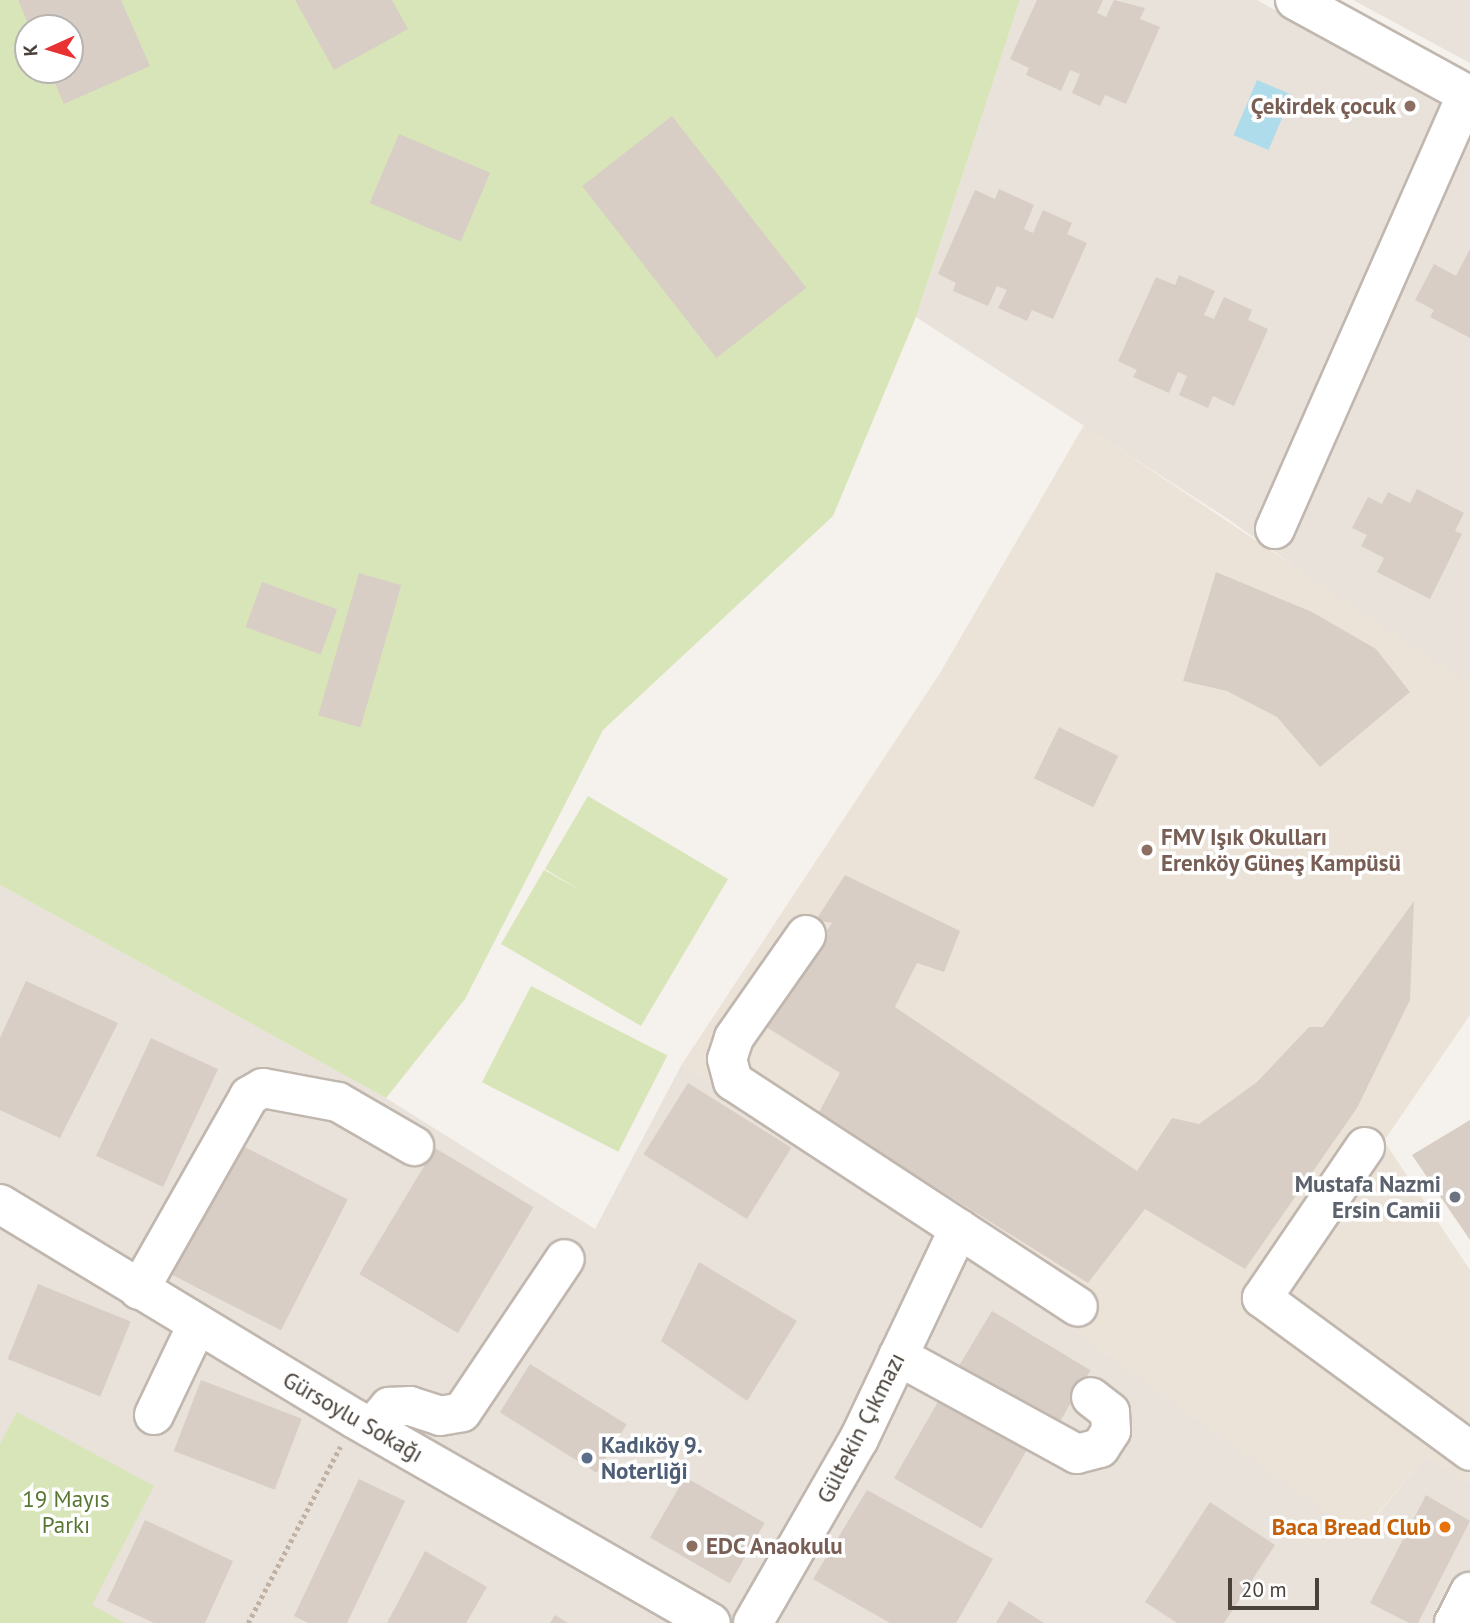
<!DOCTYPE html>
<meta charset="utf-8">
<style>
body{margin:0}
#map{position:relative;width:1470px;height:1623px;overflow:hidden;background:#f5f1ec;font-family:"PT Sans",sans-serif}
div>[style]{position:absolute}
.residential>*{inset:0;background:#e8e2db}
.education>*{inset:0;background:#ece3d8}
.green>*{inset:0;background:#d8e5b9;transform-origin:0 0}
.water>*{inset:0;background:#afdceb;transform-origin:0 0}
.building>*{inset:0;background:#d8cec5;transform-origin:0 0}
.path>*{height:4.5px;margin-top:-2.25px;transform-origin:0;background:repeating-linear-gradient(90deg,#c0b1a2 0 3.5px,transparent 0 7px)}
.roads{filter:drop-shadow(2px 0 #c0b7af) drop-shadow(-2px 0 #c0b7af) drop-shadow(0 2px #c0b7af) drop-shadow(0 -2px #c0b7af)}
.minor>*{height:38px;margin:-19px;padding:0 19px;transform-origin:19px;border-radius:19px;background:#fff}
.dots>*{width:19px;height:19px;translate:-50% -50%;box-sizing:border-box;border:4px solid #fff;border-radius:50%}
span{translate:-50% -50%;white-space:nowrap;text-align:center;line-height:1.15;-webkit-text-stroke:7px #fff;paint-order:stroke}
.education-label{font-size:23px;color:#785e54;font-weight:700}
.right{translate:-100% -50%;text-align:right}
.left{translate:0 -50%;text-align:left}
.worship-label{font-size:23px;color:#5b616d;font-weight:700}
.street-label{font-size:23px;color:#49413a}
.service-label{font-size:23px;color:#4e5e75;font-weight:700}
.park-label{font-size:23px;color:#567632}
.food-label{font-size:23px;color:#c56008;font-weight:700}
.north{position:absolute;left:14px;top:14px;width:70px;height:70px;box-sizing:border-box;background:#fff;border:2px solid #b6b3b0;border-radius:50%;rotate:266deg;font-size:19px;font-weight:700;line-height:28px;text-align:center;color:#49413a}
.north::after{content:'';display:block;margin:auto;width:24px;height:32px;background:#e73132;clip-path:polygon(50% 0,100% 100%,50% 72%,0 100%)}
.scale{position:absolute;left:1228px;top:1578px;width:91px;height:32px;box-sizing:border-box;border:4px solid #49413a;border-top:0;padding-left:9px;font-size:21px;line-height:24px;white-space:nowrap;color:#49413a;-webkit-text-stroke:5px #fff;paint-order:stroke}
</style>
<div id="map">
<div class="residential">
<div style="clip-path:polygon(1020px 0,1257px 0,1470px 119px,1470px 691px,1228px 519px,916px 317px)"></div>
<div style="clip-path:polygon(1353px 0,1470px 0,1470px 63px)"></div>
<div style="clip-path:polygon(0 885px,386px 1098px,595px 1229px,682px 1064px,993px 1272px,1359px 1536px,1426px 1457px,1470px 1483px,1470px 1623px,0 1623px)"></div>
</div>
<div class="education">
<div style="clip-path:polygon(1084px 425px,1470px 684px,1470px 1015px,1384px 1141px,1470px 1270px,1470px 1483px,1426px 1457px,1358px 1536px,993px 1272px,682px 1064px,940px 673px)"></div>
</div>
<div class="green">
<div style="clip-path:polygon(evenodd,0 0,1020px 0,916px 317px,833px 516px,603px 730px,465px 999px,386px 1098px,0 885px,0 0,28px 28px,70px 28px,70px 70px,28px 70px,28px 28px)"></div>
<div style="clip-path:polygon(588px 796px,728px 879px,641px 1026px,501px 944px,544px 870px,583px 892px,545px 869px)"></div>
<div style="left:531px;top:986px;width:153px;height:108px;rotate:27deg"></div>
<div style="clip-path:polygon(17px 1412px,154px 1486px,92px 1605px,125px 1623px,0 1623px,0 1444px)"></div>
</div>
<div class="water">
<div style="left:1257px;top:80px;width:38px;height:60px;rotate:23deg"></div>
</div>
<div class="building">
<div style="clip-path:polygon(18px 0,121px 0,150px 66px,64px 104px,49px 70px,70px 70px,70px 28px,30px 28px)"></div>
<div style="clip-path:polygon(295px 0,392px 0,408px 29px,334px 70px)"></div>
<div style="clip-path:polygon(1037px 0,1103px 0,1097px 13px,1106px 17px,1114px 0,1145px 8px,1140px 19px,1160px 27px,1126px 104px,1105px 95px,1100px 106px,1072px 93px,1080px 74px,1070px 70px,1061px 91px,1026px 75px,1029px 68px,1010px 59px)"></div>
<div style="left:672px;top:116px;width:218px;height:114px;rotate:52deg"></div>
<div style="left:399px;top:134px;width:99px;height:75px;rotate:23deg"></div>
<div style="clip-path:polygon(999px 189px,1034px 205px,1024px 229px,1033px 233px,1043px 210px,1072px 223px,1067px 234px,1087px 243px,1053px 319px,1032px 310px,1027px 321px,998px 308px,1007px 290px,997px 286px,988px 306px,953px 291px,956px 283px,938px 274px,975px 190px,995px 199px)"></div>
<div style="clip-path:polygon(1470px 249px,1470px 338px,1430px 317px,1434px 310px,1415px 300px,1434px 264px,1456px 276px)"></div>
<div style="clip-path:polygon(1179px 275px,1215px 291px,1204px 315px,1214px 319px,1224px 297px,1252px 310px,1248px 320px,1268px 329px,1234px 406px,1213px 396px,1208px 408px,1179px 395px,1187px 376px,1178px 372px,1169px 393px,1133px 377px,1137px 370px,1118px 361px,1156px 277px,1175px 285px)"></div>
<div style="clip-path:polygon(1417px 489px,1464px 513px,1455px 531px,1462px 534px,1430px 599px,1377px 572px,1384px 558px,1361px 546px,1367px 535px,1352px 528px,1368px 497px,1382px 504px,1388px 492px,1410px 503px)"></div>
<div style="clip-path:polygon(1216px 572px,1312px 612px,1376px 649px,1410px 692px,1320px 767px,1277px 717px,1227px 691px,1183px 681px)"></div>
<div style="left:359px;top:573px;width:44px;height:148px;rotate:16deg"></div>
<div style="left:262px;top:582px;width:80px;height:48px;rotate:20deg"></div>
<div style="left:1059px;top:727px;width:66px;height:57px;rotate:26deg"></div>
<div style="clip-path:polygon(845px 875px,960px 931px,944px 972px,917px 963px,895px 1007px,1137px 1171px,1172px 1118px,1199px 1124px,1257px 1082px,1309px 1027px,1323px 1027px,1414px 901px,1410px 1000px,1357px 1108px,1245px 1269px,1145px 1209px,1088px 1283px,818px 1114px,840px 1073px,763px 1025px,832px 923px,816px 920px)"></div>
<div style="clip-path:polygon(26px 981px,118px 1023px,60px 1138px,0 1110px,0 1038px)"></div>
<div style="left:151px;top:1038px;width:74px;height:130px;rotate:25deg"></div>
<div style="left:688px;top:1083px;width:122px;height:84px;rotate:32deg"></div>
<div style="clip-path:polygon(1470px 1120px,1470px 1240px,1412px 1155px)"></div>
<div style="left:239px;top:1144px;width:122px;height:147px;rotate:27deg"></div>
<div style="left:435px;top:1148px;width:115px;height:147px;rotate:31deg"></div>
<div style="clip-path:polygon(699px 1262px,797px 1321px,747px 1401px,661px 1341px)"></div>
<div style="left:38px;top:1284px;width:100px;height:81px;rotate:22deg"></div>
<div style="left:992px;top:1311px;width:115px;height:68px;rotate:31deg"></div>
<div style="left:530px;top:1364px;width:114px;height:57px;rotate:32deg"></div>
<div style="left:201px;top:1380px;width:108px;height:76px;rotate:21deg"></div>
<div style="left:942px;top:1395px;width:101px;height:96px;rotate:30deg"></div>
<div style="left:685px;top:1477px;width:92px;height:70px;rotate:30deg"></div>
<div style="clip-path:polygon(359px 1479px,405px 1501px,347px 1623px,308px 1623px,294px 1616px)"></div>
<div style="clip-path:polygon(867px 1490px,993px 1559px,956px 1623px,890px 1623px,813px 1579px)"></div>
<div style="clip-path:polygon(1426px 1495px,1470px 1521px,1418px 1623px,1409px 1623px,1370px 1603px)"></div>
<div style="clip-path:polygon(1210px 1502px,1275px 1545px,1224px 1623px,1177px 1623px,1145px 1602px)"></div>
<div style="clip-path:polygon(145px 1520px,233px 1561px,205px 1623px,154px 1623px,107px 1601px)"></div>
<div style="clip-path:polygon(425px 1551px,487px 1587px,466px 1623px,387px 1623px)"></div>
<div style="clip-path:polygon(1009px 1601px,1044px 1623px,996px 1623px)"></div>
<div style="clip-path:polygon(555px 1615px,568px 1623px,550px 1623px)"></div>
</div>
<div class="path">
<div style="left:248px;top:1623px;width:199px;rotate:-62.4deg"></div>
</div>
<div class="roads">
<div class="minor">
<div style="left:1295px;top:0;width:200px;rotate:28.7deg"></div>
<div style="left:1275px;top:529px;width:475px;rotate:-66.2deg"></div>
<div style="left:806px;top:935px;width:126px;rotate:125deg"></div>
<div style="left:734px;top:1038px;width:22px;rotate:108deg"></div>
<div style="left:727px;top:1059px;width:23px;rotate:75deg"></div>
<div style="left:733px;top:1081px;width:412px;rotate:33.2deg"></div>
<div style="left:1365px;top:1147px;width:183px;rotate:124.3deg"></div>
<div style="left:1262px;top:1298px;width:258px;rotate:36.3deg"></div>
<div style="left:0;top:1204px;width:415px;rotate:31.2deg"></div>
<div style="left:355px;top:1419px;width:410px;rotate:29.8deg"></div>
<div style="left:139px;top:1290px;width:223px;rotate:-60.4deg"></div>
<div style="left:249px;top:1096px;width:16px;rotate:-30deg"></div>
<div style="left:263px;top:1088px;width:76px;rotate:10.6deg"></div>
<div style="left:338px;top:1102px;width:88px;rotate:30.1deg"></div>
<div style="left:898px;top:1356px;width:204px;rotate:28.7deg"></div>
<div style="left:1077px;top:1454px;width:24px;rotate:-15deg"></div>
<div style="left:1100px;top:1448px;width:20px;rotate:-57deg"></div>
<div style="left:1111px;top:1431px;width:19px;rotate:-93deg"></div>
<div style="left:1110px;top:1412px;width:24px;rotate:-142deg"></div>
<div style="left:154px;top:1415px;width:100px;rotate:-64.5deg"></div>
<div style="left:371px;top:1428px;width:28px;rotate:-49deg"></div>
<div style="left:389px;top:1407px;width:21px;rotate:-3deg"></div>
<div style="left:410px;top:1406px;width:32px;rotate:18deg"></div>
<div style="left:440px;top:1416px;width:22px;rotate:-10deg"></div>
<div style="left:462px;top:1412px;width:184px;rotate:-56.1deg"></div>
<div style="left:753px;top:1623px;width:212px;rotate:-60.1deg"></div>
<div style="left:859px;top:1439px;width:233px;rotate:-64.6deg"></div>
<div style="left:1454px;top:1623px;width:35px;rotate:-63deg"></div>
</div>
</div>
<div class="dots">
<div style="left:1410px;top:106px;background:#8d6e63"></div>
<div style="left:1147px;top:850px;background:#8d6e63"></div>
<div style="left:1455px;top:1197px;background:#6b7280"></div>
<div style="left:587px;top:1458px;background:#5c6f8a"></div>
<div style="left:1445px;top:1527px;background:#e8710a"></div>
<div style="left:692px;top:1546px;background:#8d6e63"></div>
</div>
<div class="education-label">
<span class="right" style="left:1396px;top:106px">Çekirdek çocuk</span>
<span class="left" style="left:1161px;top:850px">FMV Işık Okulları<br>Erenköy Güneş Kampüsü</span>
<span class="left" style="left:706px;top:1546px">EDC Anaokulu</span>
</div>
<div class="worship-label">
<span class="right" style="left:1441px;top:1197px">Mustafa Nazmi<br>Ersin Camii</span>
</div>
<div class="street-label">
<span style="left:353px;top:1417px;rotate:30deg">Gürsoylu Sokağı</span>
<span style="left:861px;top:1428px;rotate:-63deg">Gültekin Çıkmazı</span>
</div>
<div class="service-label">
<span class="left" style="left:601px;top:1458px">Kadıköy 9.<br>Noterliği</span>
</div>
<div class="park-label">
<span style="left:66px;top:1512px">19 Mayıs<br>Parkı</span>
</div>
<div class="food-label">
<span class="right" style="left:1431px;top:1527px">Baca Bread Club</span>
</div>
<div class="north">K</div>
<div class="scale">20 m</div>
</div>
